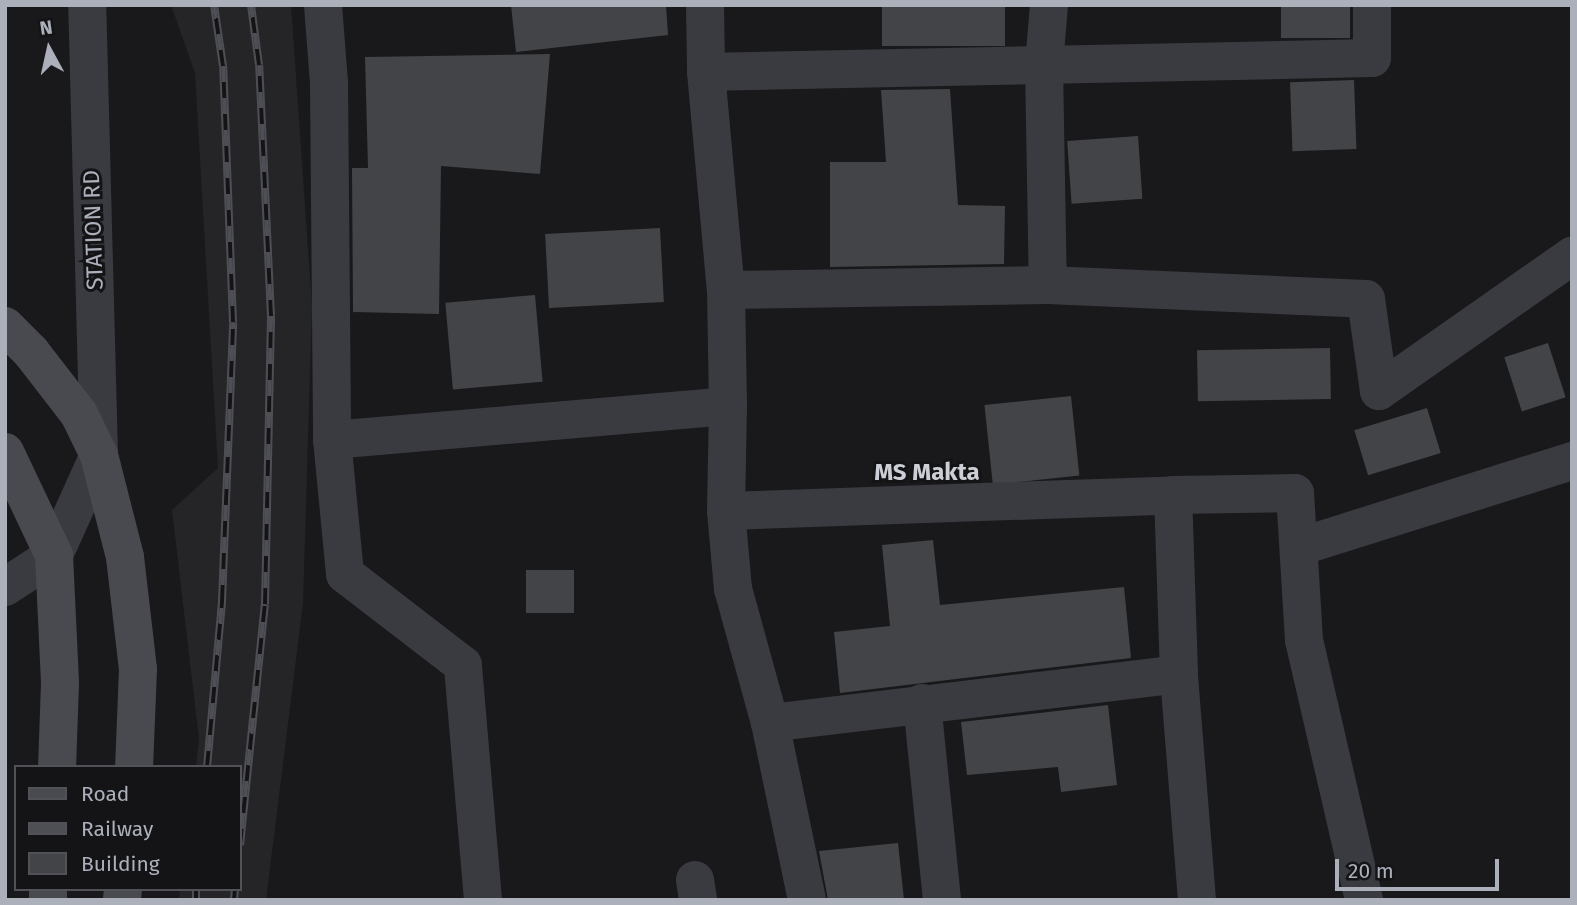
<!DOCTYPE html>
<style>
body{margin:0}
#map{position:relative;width:1577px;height:905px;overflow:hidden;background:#19191b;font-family:"Fira Sans",sans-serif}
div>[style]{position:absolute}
.built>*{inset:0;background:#252528}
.building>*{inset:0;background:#434448;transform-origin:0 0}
.minor>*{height:38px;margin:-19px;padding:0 19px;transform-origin:19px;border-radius:19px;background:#3a3b40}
.secondary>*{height:38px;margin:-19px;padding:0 19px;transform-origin:19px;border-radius:19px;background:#484a50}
.rail>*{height:8px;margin-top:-4px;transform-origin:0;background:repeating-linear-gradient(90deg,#141416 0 16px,#4d4f55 0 32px);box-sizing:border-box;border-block:2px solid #4d4f55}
span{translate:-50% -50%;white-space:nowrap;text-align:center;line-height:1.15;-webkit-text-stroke:6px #141416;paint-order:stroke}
.street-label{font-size:23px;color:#abb0bb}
.neighbourhood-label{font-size:24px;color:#cdcfd7;font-weight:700}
.frame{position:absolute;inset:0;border:7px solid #abb0bb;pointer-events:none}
.legend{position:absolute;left:14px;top:765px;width:228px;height:126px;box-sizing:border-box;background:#141416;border:2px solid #505258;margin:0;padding:9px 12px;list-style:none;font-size:21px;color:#abb0bb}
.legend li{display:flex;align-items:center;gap:14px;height:35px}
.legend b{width:35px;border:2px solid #505258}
.north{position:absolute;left:14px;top:14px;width:70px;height:70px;-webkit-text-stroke:5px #141416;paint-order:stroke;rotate:352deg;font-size:19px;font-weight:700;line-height:28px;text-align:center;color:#abb0bb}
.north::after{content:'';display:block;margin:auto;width:24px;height:32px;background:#abb0bb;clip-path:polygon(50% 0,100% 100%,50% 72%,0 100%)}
.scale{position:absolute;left:1335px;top:859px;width:164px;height:32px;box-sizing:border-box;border:4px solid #abb0bb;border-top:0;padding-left:9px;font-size:21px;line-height:24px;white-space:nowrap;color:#abb0bb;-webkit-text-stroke:5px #141416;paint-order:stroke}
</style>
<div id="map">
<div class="built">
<div style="clip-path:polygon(171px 5px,291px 5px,312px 306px,303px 603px,266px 900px,179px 900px,180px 889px,240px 889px,240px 767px,196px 767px,199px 739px,172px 510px,218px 468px,195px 73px)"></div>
</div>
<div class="building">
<div style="clip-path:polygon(511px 5px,666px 5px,668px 35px,516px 52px)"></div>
<div style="left:882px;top:5px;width:123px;height:41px"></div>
<div style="left:1281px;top:5px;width:69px;height:33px"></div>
<div style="clip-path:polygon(550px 54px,540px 174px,441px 166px,439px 314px,353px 312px,352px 168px,368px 168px,365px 57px)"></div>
<div style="left:1354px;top:80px;width:69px;height:64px;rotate:88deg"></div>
<div style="clip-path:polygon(950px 89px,958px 205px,1005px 206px,1004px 264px,830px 267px,830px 162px,886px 162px,881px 90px)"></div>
<div style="left:1138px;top:136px;width:63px;height:71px;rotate:86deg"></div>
<div style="left:660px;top:228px;width:74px;height:115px;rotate:87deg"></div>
<div style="left:535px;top:295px;width:87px;height:90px;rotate:85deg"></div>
<div style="left:1548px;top:343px;width:57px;height:46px;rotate:72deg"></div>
<div style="left:1330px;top:348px;width:51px;height:133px;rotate:89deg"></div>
<div style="left:1071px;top:396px;width:80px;height:87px;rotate:84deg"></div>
<div style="left:1427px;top:408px;width:47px;height:76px;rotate:73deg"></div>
<div style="clip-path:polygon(933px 540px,940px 605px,1124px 587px,1131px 658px,840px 693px,834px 632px,890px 626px,882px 545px)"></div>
<div style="left:526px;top:570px;width:48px;height:43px"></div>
<div style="clip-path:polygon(1108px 705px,1117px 785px,1061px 792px,1058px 767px,967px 775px,961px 722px)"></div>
<div style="clip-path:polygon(898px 843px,904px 900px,828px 900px,819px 851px)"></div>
</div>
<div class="minor">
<div style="left:323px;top:5px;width:78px;rotate:85.6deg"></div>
<div style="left:329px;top:83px;width:357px;rotate:89.5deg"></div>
<div style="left:705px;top:5px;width:67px;rotate:89.1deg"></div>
<div style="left:706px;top:72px;width:219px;rotate:84.8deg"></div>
<div style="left:726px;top:290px;width:116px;rotate:89deg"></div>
<div style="left:1049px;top:5px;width:60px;rotate:94.8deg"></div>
<div style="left:1044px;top:65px;width:220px;rotate:89deg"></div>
<div style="left:1048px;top:285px;width:318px;rotate:2.5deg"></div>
<div style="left:1366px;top:299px;width:93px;rotate:82deg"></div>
<div style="left:1379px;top:391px;width:236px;rotate:-35deg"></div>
<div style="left:706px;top:72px;width:666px;rotate:-1.2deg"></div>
<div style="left:1372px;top:58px;width:53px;rotate:-90deg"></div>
<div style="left:726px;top:290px;width:322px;rotate:-0.9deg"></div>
<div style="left:1299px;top:547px;width:286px;rotate:-17.5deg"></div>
<div style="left:5px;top:587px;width:59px;rotate:-33.1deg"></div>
<div style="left:54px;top:555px;width:110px;rotate:-65.8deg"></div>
<div style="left:99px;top:455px;width:450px;rotate:-91.5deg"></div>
<div style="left:922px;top:703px;width:198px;rotate:84.2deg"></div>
<div style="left:770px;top:723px;width:412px;rotate:-6.8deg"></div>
<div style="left:695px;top:880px;width:20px;rotate:81deg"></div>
<div style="left:483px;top:900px;width:236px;rotate:-94.9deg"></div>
<div style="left:463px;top:665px;width:149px;rotate:-142.4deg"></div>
<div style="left:345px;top:574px;width:135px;rotate:-95.5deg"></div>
<div style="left:332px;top:440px;width:397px;rotate:-4.9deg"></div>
<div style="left:728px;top:406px;width:105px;rotate:91.1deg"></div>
<div style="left:807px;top:900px;width:181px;rotate:-101.8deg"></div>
<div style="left:770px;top:723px;width:139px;rotate:-105.4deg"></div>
<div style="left:733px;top:589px;width:78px;rotate:-95.1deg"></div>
<div style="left:726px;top:511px;width:447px;rotate:-2deg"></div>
<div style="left:1197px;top:900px;width:227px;rotate:-94.6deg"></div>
<div style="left:1179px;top:674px;width:179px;rotate:-91.9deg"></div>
<div style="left:1173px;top:495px;width:122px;rotate:-0.9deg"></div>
<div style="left:1295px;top:493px;width:147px;rotate:86.5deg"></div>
<div style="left:1304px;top:640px;width:267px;rotate:77deg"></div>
</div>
<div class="secondary">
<div style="left:5px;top:326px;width:37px;rotate:45deg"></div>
<div style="left:31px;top:352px;width:78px;rotate:52.3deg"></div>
<div style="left:79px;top:414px;width:46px;rotate:64deg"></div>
<div style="left:99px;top:455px;width:105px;rotate:75.7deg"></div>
<div style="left:125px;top:557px;width:113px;rotate:83.4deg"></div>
<div style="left:138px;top:669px;width:98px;rotate:92.3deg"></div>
<div style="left:5px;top:452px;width:114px;rotate:64.6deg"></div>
<div style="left:54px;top:555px;width:128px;rotate:87.3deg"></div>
<div style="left:60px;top:683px;width:84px;rotate:92deg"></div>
<div style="left:48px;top:900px;width:11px;rotate:-90deg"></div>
<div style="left:122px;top:900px;width:11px;rotate:-85deg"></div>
</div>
<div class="rail">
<div style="left:207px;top:767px;width:167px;rotate:-84.8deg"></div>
<div style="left:222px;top:601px;width:279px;rotate:-87.7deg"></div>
<div style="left:233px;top:322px;width:256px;rotate:-92.2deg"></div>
<div style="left:223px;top:66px;width:62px;rotate:-98.4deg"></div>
<div style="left:240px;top:845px;width:242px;rotate:-84.1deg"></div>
<div style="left:265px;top:604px;width:288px;rotate:-88.8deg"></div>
<div style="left:271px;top:316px;width:251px;rotate:-92.7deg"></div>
<div style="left:259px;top:65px;width:61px;rotate:-97.6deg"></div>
<div style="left:196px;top:900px;width:11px;rotate:-90deg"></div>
<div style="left:234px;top:900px;width:11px;rotate:-85deg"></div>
</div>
<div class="street-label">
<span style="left:93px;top:230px;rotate:-92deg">STATION RD</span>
</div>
<div class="neighbourhood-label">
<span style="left:927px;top:473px">MS Makta</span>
</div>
<div class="frame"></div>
<ul class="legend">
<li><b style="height:9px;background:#484a50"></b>Road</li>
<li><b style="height:9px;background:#4d4f55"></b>Railway</li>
<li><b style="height:19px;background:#434448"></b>Building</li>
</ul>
<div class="north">N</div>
<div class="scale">20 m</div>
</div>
